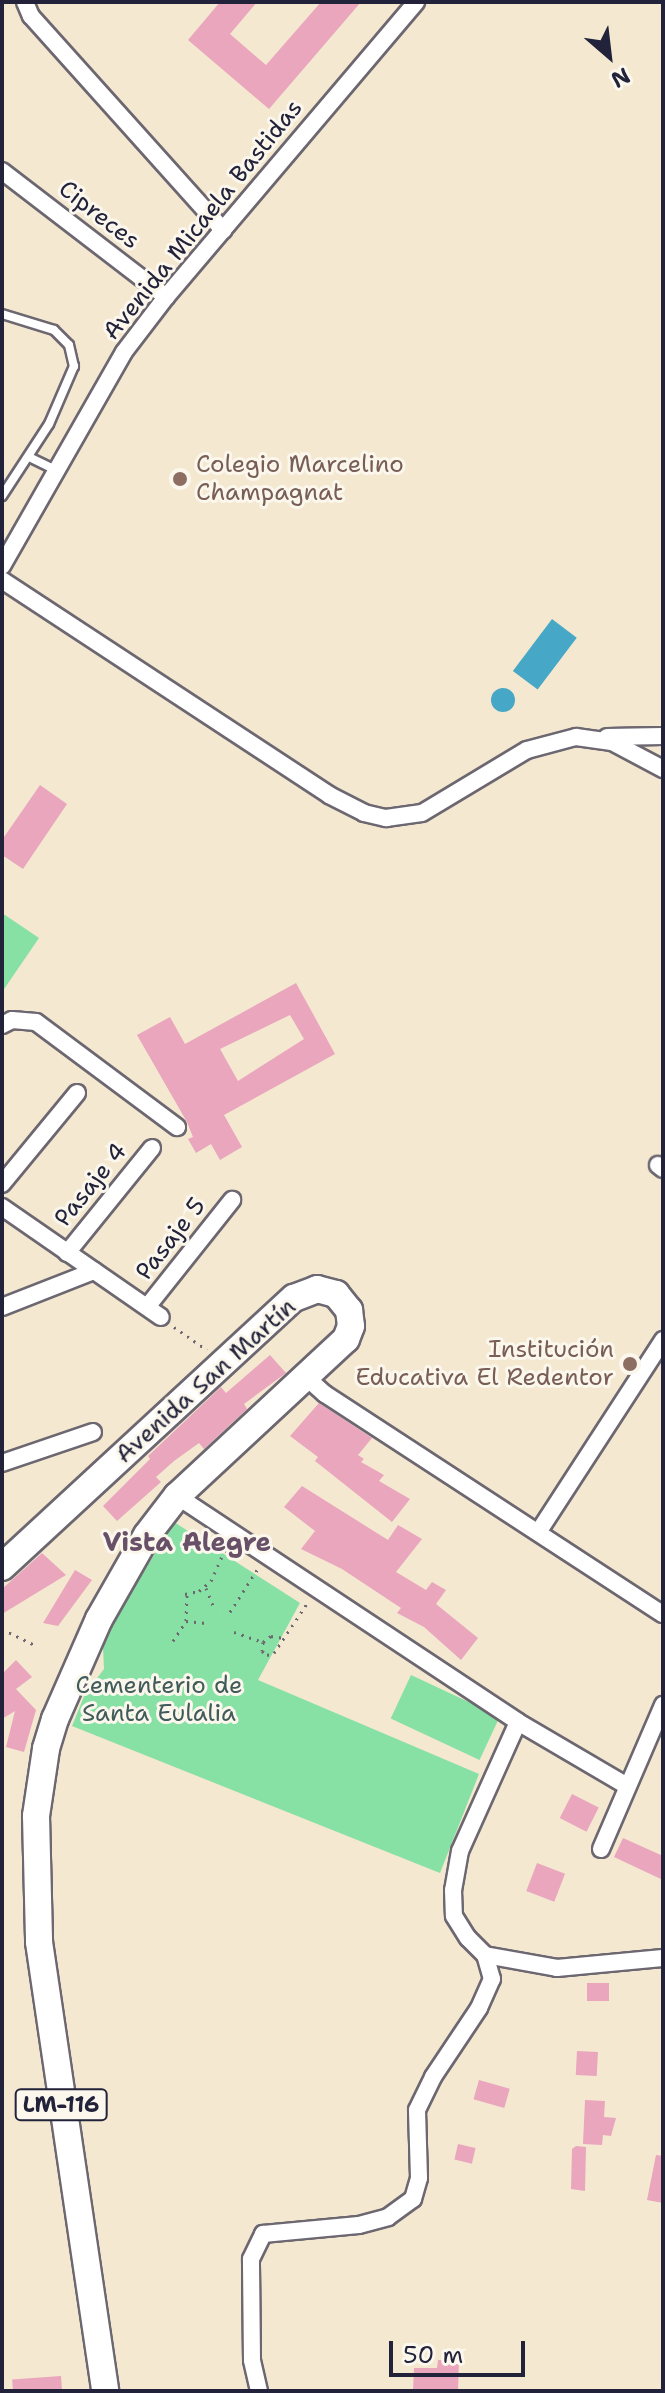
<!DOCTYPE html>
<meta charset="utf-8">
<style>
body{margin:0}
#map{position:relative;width:665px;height:2393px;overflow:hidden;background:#f4e8d1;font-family:"Shantell Sans",sans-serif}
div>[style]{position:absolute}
.green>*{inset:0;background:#87e0a4;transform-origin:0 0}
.water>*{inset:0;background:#47a7c6;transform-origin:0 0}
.round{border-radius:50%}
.building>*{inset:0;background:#e9a6bd;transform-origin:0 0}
.path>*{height:3px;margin-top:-1.5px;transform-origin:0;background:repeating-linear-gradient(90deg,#6c6770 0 2px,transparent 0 8px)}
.roads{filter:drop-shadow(2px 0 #6c6770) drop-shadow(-2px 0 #6c6770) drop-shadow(0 2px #6c6770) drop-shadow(0 -2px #6c6770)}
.service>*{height:8px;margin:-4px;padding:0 4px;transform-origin:4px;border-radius:4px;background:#fff}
.minor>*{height:16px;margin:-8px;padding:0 8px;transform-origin:8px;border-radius:8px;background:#fff}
.primary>*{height:26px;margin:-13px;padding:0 13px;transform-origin:13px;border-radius:13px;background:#fff}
.dots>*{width:22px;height:22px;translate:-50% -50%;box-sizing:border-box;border:4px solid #fbf7ec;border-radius:50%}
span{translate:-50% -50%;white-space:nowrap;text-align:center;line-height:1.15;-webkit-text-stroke:6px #fbf7ec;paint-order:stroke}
.shield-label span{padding:2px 6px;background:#fbf7ec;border:2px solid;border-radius:6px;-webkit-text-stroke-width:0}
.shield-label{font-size:22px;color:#22223b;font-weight:700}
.street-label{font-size:24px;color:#22223b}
.education-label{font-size:24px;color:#785e54}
.left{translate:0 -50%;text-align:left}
.right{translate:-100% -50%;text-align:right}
.park-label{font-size:24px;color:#405b5a}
.neighbourhood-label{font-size:26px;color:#685068;font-weight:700}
.frame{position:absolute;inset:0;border:4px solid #22223b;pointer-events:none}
.north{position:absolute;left:569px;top:16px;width:80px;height:80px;-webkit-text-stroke:6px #fbf7ec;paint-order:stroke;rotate:152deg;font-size:22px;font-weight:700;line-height:32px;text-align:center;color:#22223b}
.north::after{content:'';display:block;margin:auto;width:28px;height:36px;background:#22223b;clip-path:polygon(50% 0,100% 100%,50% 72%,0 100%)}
.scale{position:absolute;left:389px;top:2341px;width:136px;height:36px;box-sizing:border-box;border:4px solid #22223b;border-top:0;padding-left:10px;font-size:24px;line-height:28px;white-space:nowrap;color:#22223b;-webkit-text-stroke:6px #fbf7ec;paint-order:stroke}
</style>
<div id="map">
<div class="green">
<div style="clip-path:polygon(2px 913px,39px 938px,2px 992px)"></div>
<div style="clip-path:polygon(174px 1522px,300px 1603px,258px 1680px,479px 1774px,440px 1873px,72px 1726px,85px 1694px,104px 1669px,103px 1647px,115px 1619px)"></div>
<div style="left:411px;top:1675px;width:98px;height:48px;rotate:25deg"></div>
</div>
<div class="water">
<div style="left:552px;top:619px;width:31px;height:65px;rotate:37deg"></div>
<div class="round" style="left:491px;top:688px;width:24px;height:24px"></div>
</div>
<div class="building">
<div style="clip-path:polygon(220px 2px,257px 2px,230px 34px,266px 65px,321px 2px,361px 2px,269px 109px,188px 40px)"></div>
<div style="clip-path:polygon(40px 785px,67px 804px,23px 869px,2px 855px,2px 840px)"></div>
<div style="clip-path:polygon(evenodd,296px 983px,335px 1054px,224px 1115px,242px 1147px,220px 1160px,211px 1144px,196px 1153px,188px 1139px,193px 1137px,187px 1122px,137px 1035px,170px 1017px,185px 1044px,296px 983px,290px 1015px,304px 1039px,238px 1081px,220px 1049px,290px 1015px)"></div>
<div style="clip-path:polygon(270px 1355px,286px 1373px,244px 1404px,247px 1409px,204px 1449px,199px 1443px,174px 1461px,156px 1477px,161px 1482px,117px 1521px,103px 1506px,150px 1459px,148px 1456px,221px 1387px,226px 1393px)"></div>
<div style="clip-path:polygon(319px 1403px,372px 1438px,358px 1455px,364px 1459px,361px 1462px,384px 1475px,379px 1481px,410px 1499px,392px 1522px,315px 1461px,318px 1457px,290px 1436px)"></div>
<div style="clip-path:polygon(302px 1486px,388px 1540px,398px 1525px,422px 1539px,396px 1572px,426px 1590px,432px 1582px,446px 1590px,436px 1604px,478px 1638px,461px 1660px,424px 1627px,397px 1613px,401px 1608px,342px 1569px,301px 1549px,315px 1531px,284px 1507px)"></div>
<div style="clip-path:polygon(42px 1553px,66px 1575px,2px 1614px,2px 1589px)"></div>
<div style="clip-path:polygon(75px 1570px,92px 1580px,58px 1626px,43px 1623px)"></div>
<div style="clip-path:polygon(16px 1660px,32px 1677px,16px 1689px,36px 1710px,24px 1752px,6px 1747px,15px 1711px,2px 1719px,2px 1674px)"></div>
<div style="left:572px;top:1794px;width:30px;height:27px;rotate:27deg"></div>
<div style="clip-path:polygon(623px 1838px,663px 1856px,663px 1880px,614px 1857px)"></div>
<div style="left:537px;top:1863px;width:30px;height:30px;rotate:21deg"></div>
<div style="left:587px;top:1983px;width:22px;height:18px"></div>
<div style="left:577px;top:2051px;width:21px;height:24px;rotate:3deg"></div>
<div style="left:479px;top:2080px;width:32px;height:20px;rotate:16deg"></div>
<div style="clip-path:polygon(585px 2100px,605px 2101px,604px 2117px,616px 2118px,611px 2136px,603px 2135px,602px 2145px,583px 2144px)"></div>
<div style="left:458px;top:2144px;width:18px;height:16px;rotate:13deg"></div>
<div style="clip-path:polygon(576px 2146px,586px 2147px,585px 2191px,571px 2189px,572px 2149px)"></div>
<div style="clip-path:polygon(656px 2155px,663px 2156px,663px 2203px,647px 2200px)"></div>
<div style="clip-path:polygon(438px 2360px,459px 2360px,458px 2391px,413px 2391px,414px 2368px,437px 2368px)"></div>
<div style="left:61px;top:2376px;width:15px;height:49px;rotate:86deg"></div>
</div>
<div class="path">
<div style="left:174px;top:1327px;width:40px;rotate:34.9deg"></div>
<div style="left:206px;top:1588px;width:24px;rotate:68deg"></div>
<div style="left:185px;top:1594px;width:14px;rotate:-12deg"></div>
<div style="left:199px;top:1591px;width:16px;rotate:-40deg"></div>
<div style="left:211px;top:1581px;width:34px;rotate:-66deg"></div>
<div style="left:230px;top:1612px;width:50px;rotate:-57.3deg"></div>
<div style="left:186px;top:1621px;width:20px;rotate:6deg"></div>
<div style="left:2px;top:1629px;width:39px;rotate:26deg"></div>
<div style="left:234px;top:1632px;width:31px;rotate:19deg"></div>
<div style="left:173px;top:1641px;width:24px;rotate:-57deg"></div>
<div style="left:186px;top:1621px;width:26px;rotate:-88deg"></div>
<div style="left:263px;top:1642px;width:9px;rotate:96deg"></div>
<div style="left:262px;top:1651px;width:6px;rotate:39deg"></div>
<div style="left:267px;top:1655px;width:7px;rotate:-16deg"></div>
<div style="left:274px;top:1653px;width:61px;rotate:-56.3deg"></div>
<div style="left:263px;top:1642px;width:10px;rotate:-37deg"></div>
<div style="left:271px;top:1636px;width:13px;rotate:9deg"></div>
</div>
<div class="roads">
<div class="service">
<div style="left:2px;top:314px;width:54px;rotate:17.1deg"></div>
<div style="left:54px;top:330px;width:21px;rotate:45deg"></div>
<div style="left:69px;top:345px;width:22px;rotate:77deg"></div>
<div style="left:74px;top:366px;width:63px;rotate:113.3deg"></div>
<div style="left:49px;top:424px;width:86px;rotate:123.1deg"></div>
<div style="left:29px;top:457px;width:30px;rotate:26deg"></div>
</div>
<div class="minor">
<div style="left:25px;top:2px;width:15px;rotate:67deg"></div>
<div style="left:31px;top:16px;width:288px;rotate:48.1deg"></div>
<div style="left:2px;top:171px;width:207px;rotate:37.5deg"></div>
<div style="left:2px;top:566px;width:246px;rotate:-60.3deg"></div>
<div style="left:124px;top:352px;width:69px;rotate:-52.6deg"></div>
<div style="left:166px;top:297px;width:387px;rotate:-49.7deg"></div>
<div style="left:2px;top:580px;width:391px;rotate:33.3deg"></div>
<div style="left:329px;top:795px;width:39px;rotate:27deg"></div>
<div style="left:364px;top:813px;width:23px;rotate:13deg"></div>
<div style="left:386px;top:818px;width:36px;rotate:-8deg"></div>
<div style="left:422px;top:813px;width:122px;rotate:-31deg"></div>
<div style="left:527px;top:750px;width:51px;rotate:-14.9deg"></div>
<div style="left:576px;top:737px;width:36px;rotate:8deg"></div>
<div style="left:612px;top:742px;width:58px;rotate:27.9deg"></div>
<div style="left:607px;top:737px;width:56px;rotate:-1deg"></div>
<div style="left:2px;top:1025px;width:11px;rotate:-27deg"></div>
<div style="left:12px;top:1020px;width:24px;rotate:5deg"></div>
<div style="left:36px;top:1022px;width:176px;rotate:36.7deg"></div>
<div style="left:658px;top:1165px;width:6px;rotate:39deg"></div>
<div style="left:2px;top:1184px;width:118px;rotate:-50.5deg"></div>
<div style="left:2px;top:1207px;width:193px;rotate:34.7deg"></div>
<div style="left:67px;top:1253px;width:135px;rotate:-51deg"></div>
<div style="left:2px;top:1307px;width:99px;rotate:-21.4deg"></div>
<div style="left:147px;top:1307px;width:137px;rotate:-51.5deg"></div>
<div style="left:307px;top:1378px;width:24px;rotate:42deg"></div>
<div style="left:325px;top:1394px;width:403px;rotate:33.1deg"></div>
<div style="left:2px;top:1463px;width:96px;rotate:-18.8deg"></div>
<div style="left:177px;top:1496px;width:409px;rotate:33.5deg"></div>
<div style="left:518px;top:1722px;width:126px;rotate:30.4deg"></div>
<div style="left:539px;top:1531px;width:228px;rotate:-57deg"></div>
<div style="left:518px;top:1722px;width:141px;rotate:114.2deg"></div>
<div style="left:460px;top:1851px;width:40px;rotate:100deg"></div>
<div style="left:453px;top:1890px;width:26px;rotate:88deg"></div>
<div style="left:454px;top:1916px;width:26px;rotate:58deg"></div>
<div style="left:468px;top:1938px;width:24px;rotate:45deg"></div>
<div style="left:485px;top:1955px;width:73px;rotate:10.2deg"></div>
<div style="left:557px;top:1968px;width:106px;rotate:-5.4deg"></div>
<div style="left:601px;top:1849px;width:157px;rotate:-66.7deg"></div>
<div style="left:259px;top:2391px;width:32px;rotate:-103deg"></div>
<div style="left:252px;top:2360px;width:101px;rotate:-90.6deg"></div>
<div style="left:251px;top:2259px;width:28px;rotate:-64deg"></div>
<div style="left:263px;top:2234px;width:96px;rotate:-5.4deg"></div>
<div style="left:359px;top:2225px;width:30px;rotate:-15deg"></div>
<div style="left:388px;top:2217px;width:31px;rotate:-36deg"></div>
<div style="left:413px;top:2199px;width:22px;rotate:-74deg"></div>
<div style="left:419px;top:2178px;width:68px;rotate:-91.7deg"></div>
<div style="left:417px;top:2110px;width:37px;rotate:-64deg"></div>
<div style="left:433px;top:2077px;width:83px;rotate:-56.3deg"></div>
<div style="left:479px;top:2008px;width:32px;rotate:-66deg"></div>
<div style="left:492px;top:1979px;width:25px;rotate:-106deg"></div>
</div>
<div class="primary">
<div style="left:2px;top:1567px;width:397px;rotate:-42.7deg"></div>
<div style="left:294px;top:1298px;width:25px;rotate:-21deg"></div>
<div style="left:317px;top:1289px;width:20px;rotate:15deg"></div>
<div style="left:336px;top:1294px;width:21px;rotate:51deg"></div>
<div style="left:349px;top:1310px;width:16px;rotate:83deg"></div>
<div style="left:351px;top:1326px;width:14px;rotate:111deg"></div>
<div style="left:346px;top:1339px;width:231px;rotate:137.1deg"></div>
<div style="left:177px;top:1496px;width:49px;rotate:127.6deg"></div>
<div style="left:147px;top:1535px;width:97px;rotate:119.7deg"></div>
<div style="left:99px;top:1619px;width:109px;rotate:113.7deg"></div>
<div style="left:55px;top:1719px;width:31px;rotate:107deg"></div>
<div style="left:46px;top:1749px;width:68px;rotate:98.5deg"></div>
<div style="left:36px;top:1816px;width:126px;rotate:88.6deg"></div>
<div style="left:39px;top:1942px;width:454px;rotate:81.6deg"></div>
</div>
</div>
<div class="dots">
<div style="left:180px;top:479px;background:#8d6e63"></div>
<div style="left:630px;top:1364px;background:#8d6e63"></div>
</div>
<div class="shield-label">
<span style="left:61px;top:2105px">LM-116</span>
</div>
<div class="street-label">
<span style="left:99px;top:215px;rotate:38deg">Cipreces</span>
<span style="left:203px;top:220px;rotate:-51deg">Avenida Micaela Bastidas</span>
<span style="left:91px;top:1185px;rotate:-51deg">Pasaje 4</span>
<span style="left:171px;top:1239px;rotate:-52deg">Pasaje 5</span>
<span style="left:206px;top:1381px;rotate:-42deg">Avenida San Martín</span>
</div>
<div class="education-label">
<span class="left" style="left:196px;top:479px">Colegio Marcelino<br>Champagnat</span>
<span class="right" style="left:614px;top:1364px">Institución<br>Educativa El Redentor</span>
</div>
<div class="park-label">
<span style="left:159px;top:1700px">Cementerio de<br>Santa Eulalia</span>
</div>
<div class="neighbourhood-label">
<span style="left:187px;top:1542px">Vista Alegre</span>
</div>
<div class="frame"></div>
<div class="north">N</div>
<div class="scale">50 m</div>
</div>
